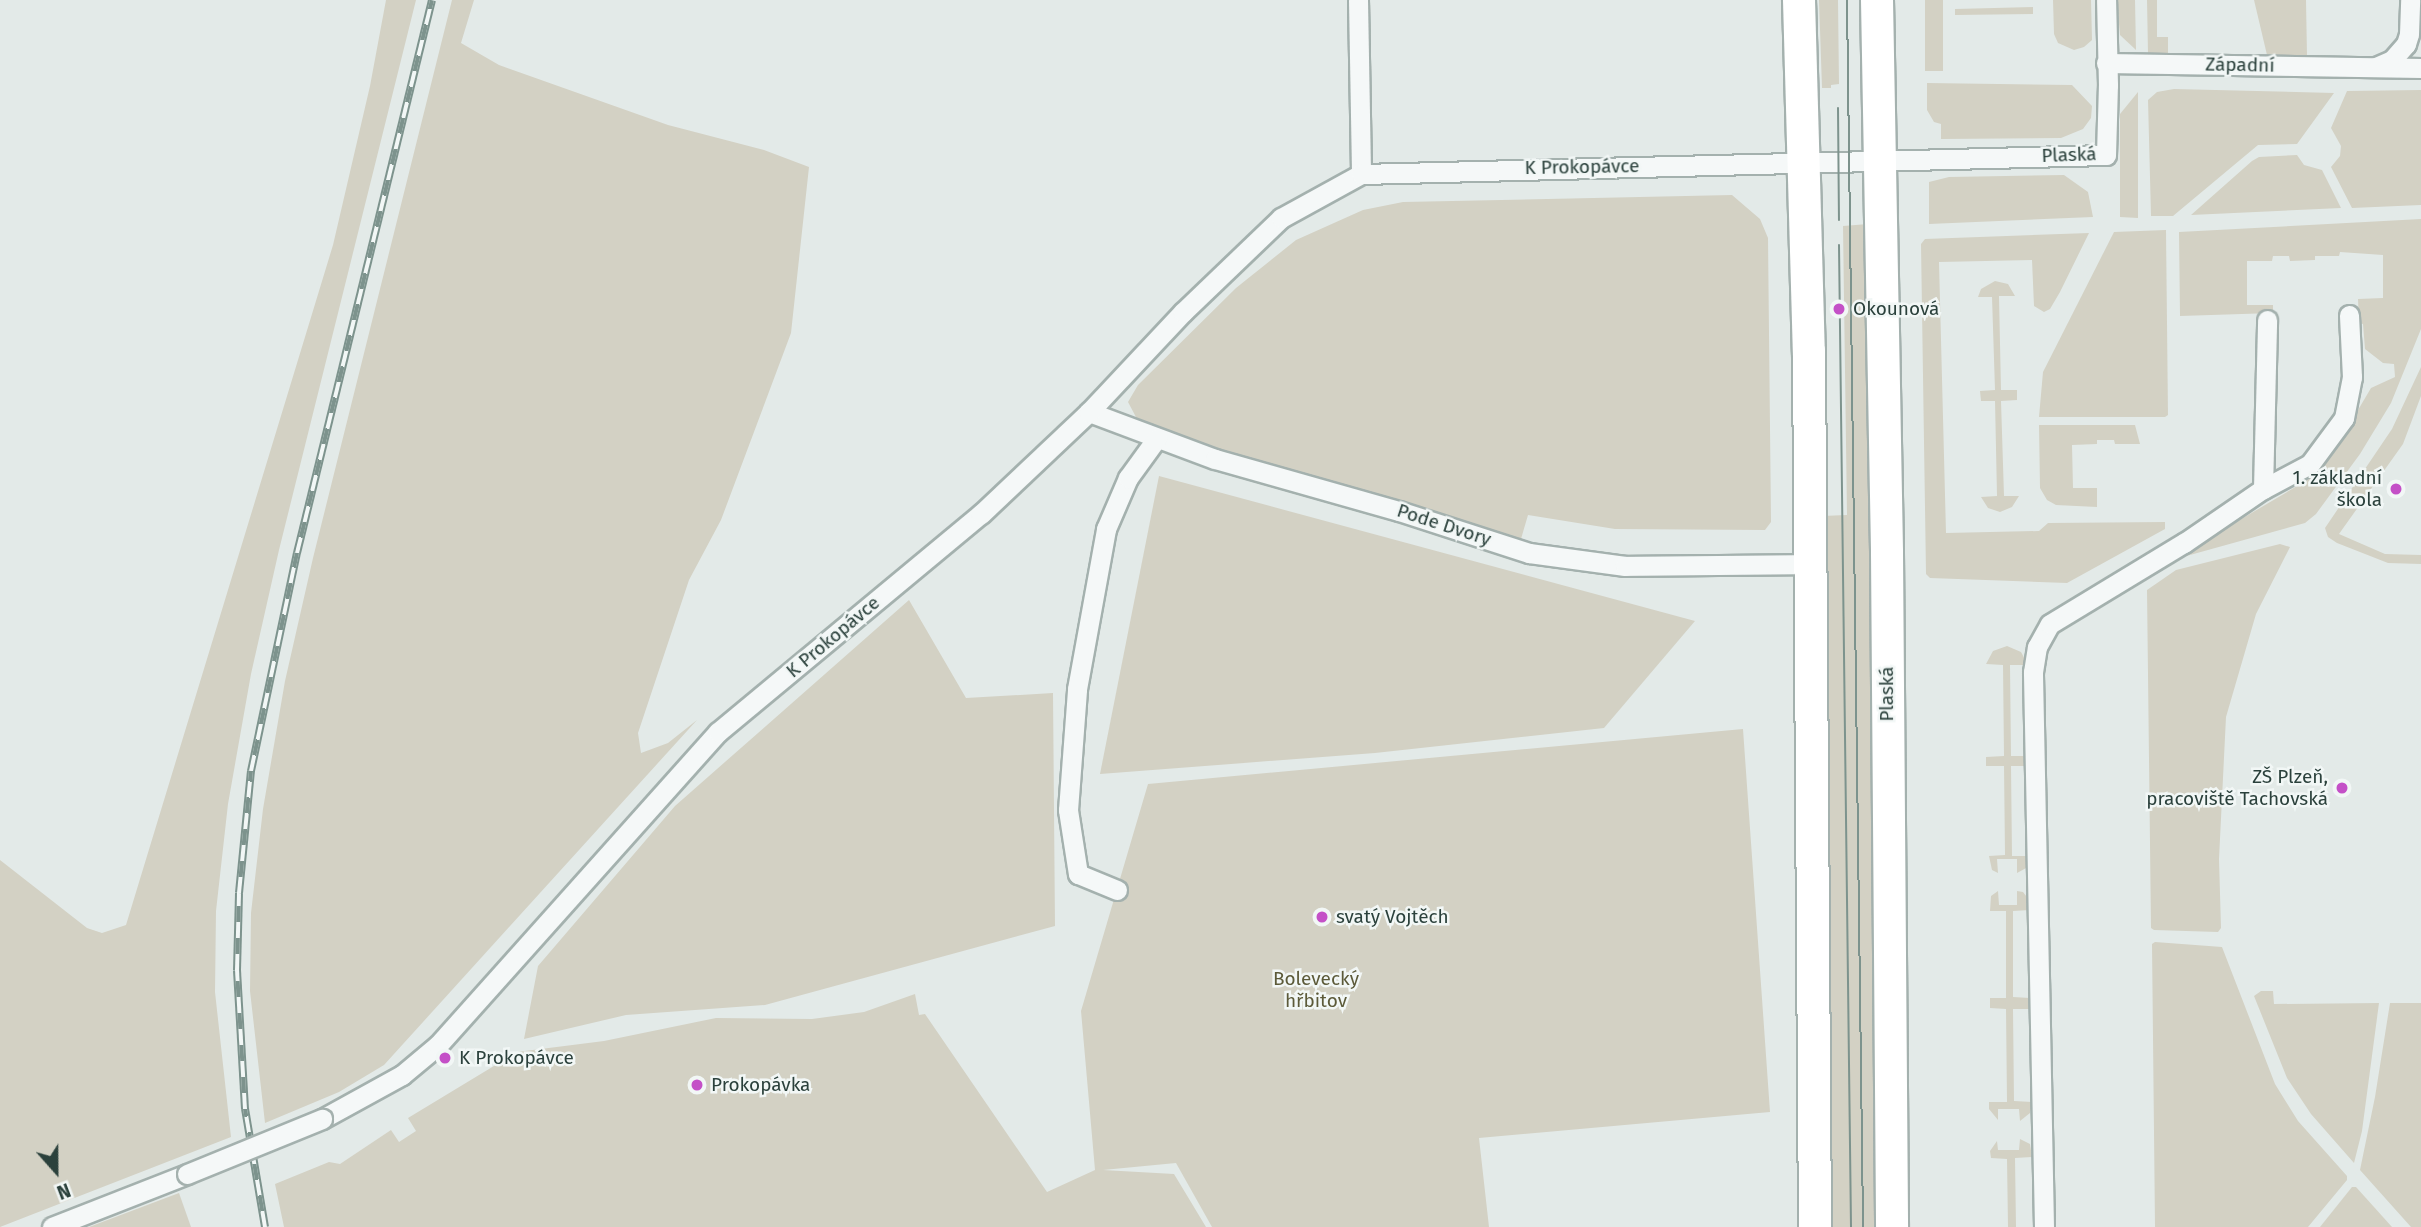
<!DOCTYPE html>
<meta charset="utf-8">
<style>
body{margin:0}
#map{position:relative;width:2421px;height:1227px;overflow:hidden;background:#e3eae8;font-family:"Fira Sans",sans-serif}
div>[style]{position:absolute}
.green>*{inset:0;background:#d3d1c4;transform-origin:0 0}
.roads{filter:drop-shadow(2px 0 #a4b1ae) drop-shadow(-2px 0 #a4b1ae) drop-shadow(0 2px #a4b1ae) drop-shadow(0 -2px #a4b1ae)}
.minor>*{height:19px;margin:-9.5px;padding:0 9.5px;transform-origin:9.5px;border-radius:9.5px;background:#f5f8f8}
.primary>*{height:32px;margin:-16px;padding:0 16px;transform-origin:16px;border-radius:16px;background:#fff}
.tram>*{height:2px;margin:-1px;padding:0 1px;transform-origin:1px;border-radius:1px;background:#7d938d}
.rail>*{height:8px;margin-top:-4px;transform-origin:0;background:repeating-linear-gradient(90deg,#f2f7f6 0 16px,#7d938d 0 32px);box-sizing:border-box;border-block:2px solid #7d938d}
.bridges{filter:drop-shadow(2px 0 #a4b1ae) drop-shadow(-2px 0 #a4b1ae) drop-shadow(0 2px #a4b1ae) drop-shadow(0 -2px #a4b1ae)}
.minor-bridge>*{height:19px;margin:-9.5px;padding:0 9.5px;transform-origin:9.5px;border-radius:9.5px;background:#f5f8f8}
.dots>*{width:19px;height:19px;translate:-50% -50%;box-sizing:border-box;border:4px solid #f2f7f6;border-radius:50%}
span{translate:-50% -50%;white-space:nowrap;text-align:center;line-height:1.15;-webkit-text-stroke:5px #f2f7f6;paint-order:stroke}
.street-label{font-size:19px;color:#2b413c}
.poi-label{font-size:19px;color:#2b413c}
.left{translate:0 -50%;text-align:left}
.right{translate:-100% -50%;text-align:right}
.park-label{font-size:19px;color:#5c5a39}
.north{position:absolute;left:21px;top:1136px;width:70px;height:70px;-webkit-text-stroke:5px #f2f7f6;paint-order:stroke;rotate:159deg;font-size:19px;font-weight:700;line-height:28px;text-align:center;color:#2b413c}
.north::after{content:'';display:block;margin:auto;width:24px;height:32px;background:#2b413c;clip-path:polygon(50% 0,100% 100%,50% 72%,0 100%)}
</style>
<div id="map">
<div class="green">
<div style="clip-path:polygon(386px 0,416px 0,279px 550px,251px 674px,228px 804px,216px 911px,215px 992px,231px 1137px,0 1227px,0 860px,87px 928px,102px 933px,126px 925px,333px 245px,370px 86px)"></div>
<div style="clip-path:polygon(452px 0,474px 0,461px 43px,499px 65px,668px 125px,764px 150px,809px 167px,791px 333px,721px 520px,689px 580px,638px 733px,641px 753px,668px 743px,697px 720px,384px 1065px,339px 1092px,265px 1123px,250px 991px,251px 913px,263px 809px,285px 681px,313px 558px)"></div>
<div style="clip-path:polygon(1819px 0,1838px 0,1839px 84px,1831px 85px,1831px 88px,1822px 88px)"></div>
<div style="left:1925px;top:0;width:18px;height:71px"></div>
<div style="clip-path:polygon(2053px 0,2091px 0,2092px 40px,2084px 47px,2074px 50px,2058px 43px,2054px 34px)"></div>
<div style="clip-path:polygon(2117px 0,2135px 0,2136px 50px,2120px 35px)"></div>
<div style="clip-path:polygon(2147px 0,2157px 0,2157px 37px,2168px 37px,2168px 54px,2148px 54px)"></div>
<div style="clip-path:polygon(2254px 0,2306px 0,2307px 56px,2267px 55px)"></div>
<div style="clip-path:polygon(2033px 7px,2033px 14px,1955px 15px,1955px 9px)"></div>
<div style="clip-path:polygon(1927px 83px,2072px 85px,2092px 106px,2091px 118px,2083px 129px,2061px 138px,1941px 139px,1941px 124px,1934px 122px,1927px 110px)"></div>
<div style="clip-path:polygon(2174px 89px,2334px 93px,2297px 144px,2258px 145px,2173px 216px,2151px 216px,2148px 100px,2157px 92px)"></div>
<div style="clip-path:polygon(2421px 90px,2421px 205px,2352px 208px,2331px 167px,2340px 156px,2341px 146px,2331px 128px,2347px 91px)"></div>
<div style="clip-path:polygon(2138px 92px,2138px 218px,2120px 217px,2120px 114px)"></div>
<div style="clip-path:polygon(2297px 155px,2304px 165px,2322px 170px,2341px 208px,2191px 215px,2252px 161px,2259px 157px)"></div>
<div style="clip-path:polygon(2064px 175px,2088px 192px,2093px 217px,1929px 224px,1929px 182px,1949px 177px)"></div>
<div style="clip-path:polygon(1732px 195px,1760px 219px,1768px 238px,1771px 522px,1765px 530px,1615px 529px,1528px 515px,1521px 539px,1161px 431px,1137px 419px,1128px 402px,1138px 385px,1236px 288px,1296px 240px,1363px 210px,1403px 202px)"></div>
<div style="clip-path:polygon(2421px 219px,2421px 329px,2391px 403px,2360px 454px,2316px 514px,2305px 523px,2172px 560px,2309px 479px,2335px 449px,2371px 388px,2395px 377px,2394px 364px,2383px 363px,2365px 349px,2363px 324px,2359px 323px,2358px 299px,2383px 298px,2383px 255px,2340px 252px,2339px 256px,2315px 256px,2315px 260px,2290px 261px,2289px 256px,2273px 256px,2272px 261px,2247px 261px,2247px 305px,2273px 305px,2273px 313px,2180px 316px,2179px 232px)"></div>
<div style="clip-path:polygon(1868px 224px,1876px 1227px,1832px 1227px,1822px 516px,1847px 515px,1843px 226px)"></div>
<div style="clip-path:polygon(2166px 230px,2168px 415px,2165px 417px,2039px 417px,2043px 372px,2114px 232px)"></div>
<div style="clip-path:polygon(2089px 233px,2060px 292px,2050px 309px,2044px 312px,2034px 306px,2032px 260px,1939px 262px,1946px 533px,2039px 531px,2048px 523px,2165px 522px,2165px 529px,2067px 583px,1930px 578px,1926px 574px,1921px 244px,1925px 239px)"></div>
<div style="clip-path:polygon(1995px 281px,2008px 284px,2015px 296px,1999px 296px,2001px 390px,2017px 390px,2017px 400px,2001px 401px,2004px 496px,2019px 496px,2012px 507px,2000px 512px,1988px 508px,1981px 497px,1997px 496px,1995px 401px,1981px 401px,1980px 391px,1995px 390px,1992px 297px,1978px 297px,1981px 289px)"></div>
<div style="clip-path:polygon(2421px 367px,2421px 396px,2403px 444px,2339px 534px,2385px 554px,2421px 555px,2421px 564px,2388px 563px,2337px 543px,2328px 537px,2325px 528px,2392px 429px)"></div>
<div style="clip-path:polygon(2039px 425px,2135px 425px,2140px 444px,2115px 444px,2114px 440px,2097px 440px,2097px 444px,2072px 445px,2073px 488px,2097px 488px,2097px 507px,2056px 505px,2047px 500px,2040px 488px)"></div>
<div style="clip-path:polygon(1159px 476px,1695px 621px,1604px 728px,1375px 753px,1100px 774px)"></div>
<div style="clip-path:polygon(2280px 544px,2290px 547px,2256px 614px,2226px 717px,2219px 859px,2221px 928px,2218px 932px,2154px 930px,2151px 928px,2147px 590px,2176px 570px)"></div>
<div style="clip-path:polygon(909px 600px,966px 698px,1053px 693px,1055px 926px,765px 1005px,626px 1015px,524px 1039px,538px 966px,675px 806px)"></div>
<div style="clip-path:polygon(2007px 646px,2021px 652px,2028px 665px,2010px 665px,2011px 756px,2028px 756px,2028px 766px,2011px 766px,2012px 856px,2029px 856px,2028px 867px,2017px 873px,2017px 859px,1997px 859px,1998px 873px,1992px 870px,1989px 856px,2005px 855px,2004px 766px,1986px 766px,1986px 757px,2004px 756px,2003px 665px,1986px 664px,1993px 651px)"></div>
<div style="clip-path:polygon(1743px 729px,1770px 1112px,1479px 1138px,1489px 1227px,1212px 1227px,1176px 1163px,1103px 1170px,1174px 1174px,1206px 1227px,284px 1227px,275px 1184px,329px 1162px,340px 1164px,391px 1130px,399px 1142px,416px 1131px,408px 1118px,517px 1052px,604px 1041px,716px 1018px,812px 1019px,864px 1012px,915px 994px,919px 1015px,925px 1014px,1047px 1192px,1095px 1170px,1081px 1011px,1148px 784px)"></div>
<div style="clip-path:polygon(1998px 891px,1999px 905px,2017px 905px,2017px 891px,2023px 892px,2030px 901px,2030px 910px,2013px 911px,2013px 997px,2030px 998px,2030px 1009px,2013px 1009px,2014px 1101px,2032px 1102px,2030px 1113px,2020px 1121px,2019px 1109px,1998px 1109px,1998px 1120px,1989px 1109px,1989px 1102px,2007px 1102px,2006px 1009px,1990px 1008px,1990px 998px,2006px 998px,2006px 911px,1990px 911px,1991px 896px)"></div>
<div style="clip-path:polygon(2155px 942px,2222px 947px,2275px 1084px,2298px 1121px,2347px 1176px,2347px 1180px,2308px 1227px,2155px 1227px,2152px 944px)"></div>
<div style="clip-path:polygon(2261px 991px,2273px 991px,2274px 1004px,2379px 1003px,2362px 1131px,2354px 1163px,2311px 1114px,2287px 1078px,2254px 996px)"></div>
<div style="clip-path:polygon(2390px 1003px,2421px 1003px,2421px 1227px,2411px 1227px,2360px 1170px,2375px 1097px)"></div>
<div style="clip-path:polygon(2020px 1139px,2030px 1144px,2032px 1157px,2015px 1158px,2016px 1227px,2008px 1227px,2007px 1159px,1991px 1158px,1990px 1151px,1997px 1141px,1998px 1150px,2019px 1150px)"></div>
<div style="clip-path:polygon(2352px 1187px,2356px 1187px,2392px 1227px,2320px 1227px)"></div>
<div style="clip-path:polygon(179px 1193px,191px 1227px,89px 1227px)"></div>
</div>
<div class="roads">
<div class="minor">
<div style="left:1358px;top:0;width:174px;rotate:89deg"></div>
<div style="left:2106px;top:63px;width:315px;rotate:0.9deg"></div>
<div style="left:2376px;top:67px;width:17px;rotate:-24deg"></div>
<div style="left:2392px;top:60px;width:21px;rotate:-49deg"></div>
<div style="left:2406px;top:44px;width:10px;rotate:-73deg"></div>
<div style="left:2409px;top:34px;width:34px;rotate:-88deg"></div>
<div style="left:1089px;top:412px;width:134px;rotate:20.5deg"></div>
<div style="left:1215px;top:459px;width:191px;rotate:15.8deg"></div>
<div style="left:1399px;top:511px;width:137px;rotate:17.9deg"></div>
<div style="left:1529px;top:553px;width:97px;rotate:7.7deg"></div>
<div style="left:1625px;top:566px;width:186px;rotate:-0.6deg"></div>
<div style="left:2263px;top:489px;width:169px;rotate:-88.6deg"></div>
<div style="left:1117px;top:890px;width:42px;rotate:-157.7deg"></div>
<div style="left:1078px;top:874px;width:65px;rotate:-98.9deg"></div>
<div style="left:1068px;top:810px;width:121px;rotate:-85.7deg"></div>
<div style="left:1077px;top:689px;width:163px;rotate:-79.7deg"></div>
<div style="left:1106px;top:529px;width:56px;rotate:-66.7deg"></div>
<div style="left:1128px;top:478px;width:49px;rotate:-54.1deg"></div>
<div style="left:322px;top:1119px;width:91px;rotate:-28.8deg"></div>
<div style="left:402px;top:1075px;width:47px;rotate:-39.8deg"></div>
<div style="left:438px;top:1045px;width:420px;rotate:-48.2deg"></div>
<div style="left:718px;top:732px;width:342px;rotate:-39.7deg"></div>
<div style="left:981px;top:514px;width:149px;rotate:-43.4deg"></div>
<div style="left:1089px;top:412px;width:137px;rotate:-46.8deg"></div>
<div style="left:1183px;top:312px;width:136px;rotate:-43.8deg"></div>
<div style="left:1281px;top:218px;width:91px;rotate:-28.8deg"></div>
<div style="left:1361px;top:174px;width:745px;rotate:-1.46deg"></div>
<div style="left:2106px;top:155px;width:70px;rotate:-88.4deg"></div>
<div style="left:2108px;top:85px;width:85px;rotate:-91.3deg"></div>
<div style="left:52px;top:1227px;width:145px;rotate:-21.4deg"></div>
<div style="left:2044px;top:1227px;width:555px;rotate:-91.14deg"></div>
<div style="left:2033px;top:672px;width:25px;rotate:-81deg"></div>
<div style="left:2037px;top:647px;width:26px;rotate:-61deg"></div>
<div style="left:2050px;top:624px;width:157px;rotate:-31.2deg"></div>
<div style="left:2184px;top:543px;width:96px;rotate:-34.4deg"></div>
<div style="left:2263px;top:489px;width:53px;rotate:-28deg"></div>
<div style="left:2310px;top:464px;width:57px;rotate:-53.5deg"></div>
<div style="left:2344px;top:418px;width:42px;rotate:-79deg"></div>
<div style="left:2352px;top:377px;width:62px;rotate:-92.8deg"></div>
</div>
<div class="primary">
<div style="left:1799px;top:0;width:351px;rotate:88.4deg"></div>
<div style="left:1809px;top:351px;width:876px;rotate:89.61deg"></div>
<div style="left:1877px;top:0;width:553px;rotate:88.96deg"></div>
<div style="left:1887px;top:553px;width:674px;rotate:89.57deg"></div>
</div>
</div>
<div class="tram">
<div style="left:1847px;top:0;width:1227px;rotate:89.25deg"></div>
<div style="left:1838px;top:108px;width:112px;rotate:89.5deg"></div>
<div style="left:1839px;top:245px;width:982px;rotate:89.3deg"></div>
</div>
<div class="rail">
<div style="left:265px;top:1227px;width:120px;rotate:-99.6deg"></div>
<div style="left:245px;top:1109px;width:139px;rotate:-93.3deg"></div>
<div style="left:237px;top:970px;width:77px;rotate:-88.5deg"></div>
<div style="left:239px;top:893px;width:123px;rotate:-84.4deg"></div>
<div style="left:251px;top:771px;width:223px;rotate:-78.1deg"></div>
<div style="left:297px;top:553px;width:569px;rotate:-76.28deg"></div>
</div>
<div class="bridges">
<div class="minor-bridge">
<div style="left:187px;top:1174px;width:146px;rotate:-22.2deg"></div>
</div>
</div>
<div class="dots">
<div style="left:1839px;top:309px;background:#c450c7"></div>
<div style="left:2396px;top:489px;background:#c450c7"></div>
<div style="left:2342px;top:788px;background:#c450c7"></div>
<div style="left:1322px;top:917px;background:#c450c7"></div>
<div style="left:445px;top:1058px;background:#c450c7"></div>
<div style="left:697px;top:1085px;background:#c450c7"></div>
</div>
<div class="street-label">
<span style="left:2240px;top:65px;rotate:1deg">Západní</span>
<span style="left:2069px;top:155px;rotate:-2deg">Plaská</span>
<span style="left:1582px;top:167px;rotate:-1deg">K Prokopávce</span>
<span style="left:1444px;top:525px;rotate:18deg">Pode Dvory</span>
<span style="left:833px;top:637px;rotate:-40deg">K Prokopávce</span>
<span style="left:1887px;top:694px;rotate:-90deg">Plaská</span>
</div>
<div class="poi-label">
<span class="left" style="left:1853px;top:309px">Okounová</span>
<span class="right" style="left:2382px;top:489px">1. základní<br>škola</span>
<span class="right" style="left:2328px;top:788px">ZŠ Plzeň,<br>pracoviště Tachovská</span>
<span class="left" style="left:1336px;top:917px">svatý Vojtěch</span>
<span class="left" style="left:459px;top:1058px">K Prokopávce</span>
<span class="left" style="left:711px;top:1085px">Prokopávka</span>
</div>
<div class="park-label">
<span style="left:1316px;top:990px">Bolevecký<br>hřbitov</span>
</div>
<div class="north">N</div>
</div>
